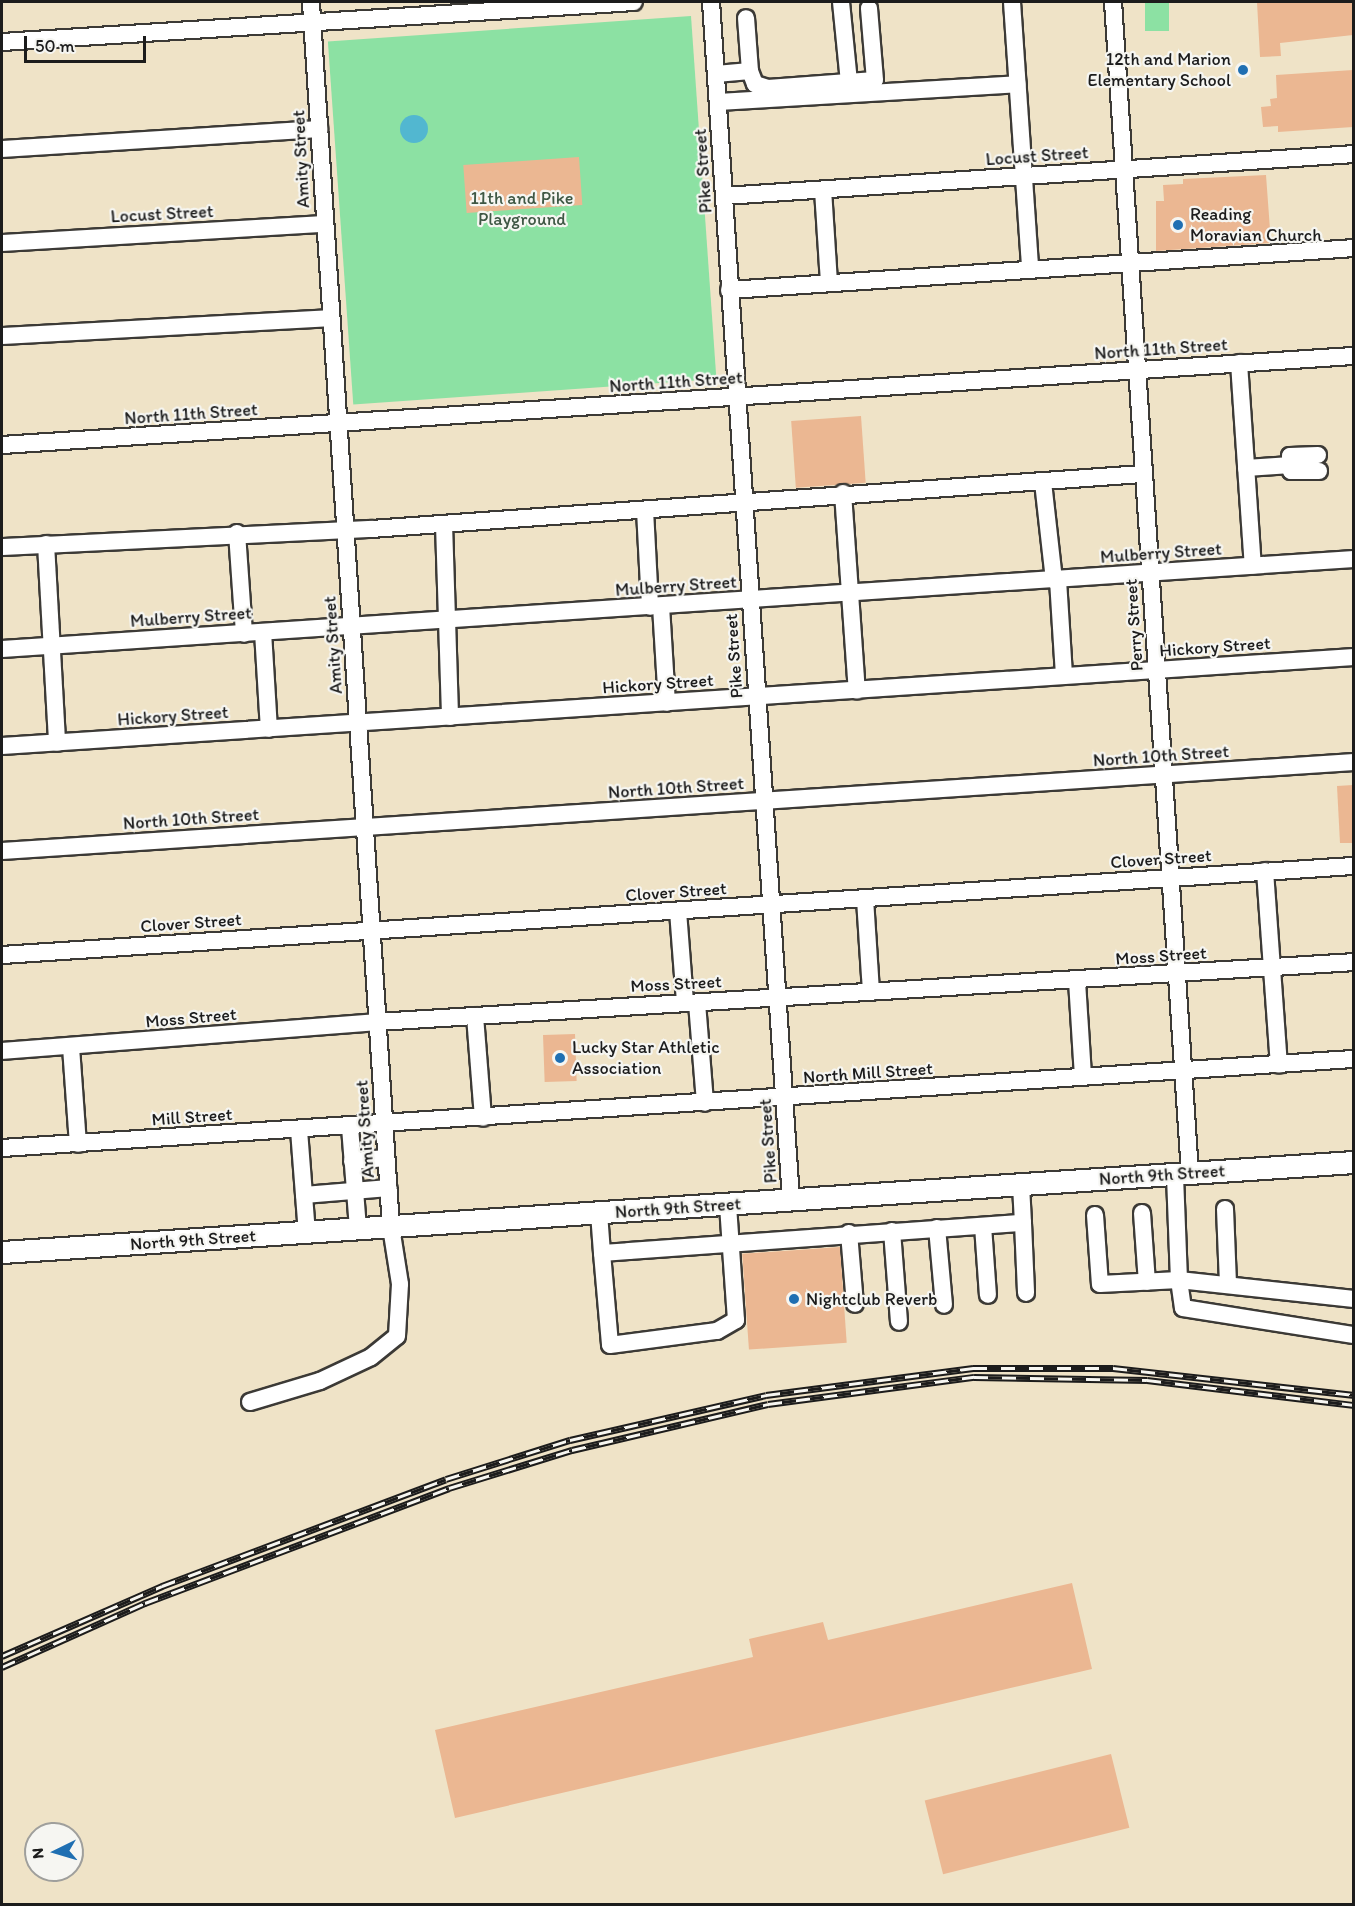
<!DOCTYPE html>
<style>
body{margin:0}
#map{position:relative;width:1355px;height:1906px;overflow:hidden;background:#efe3c7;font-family:Itim,sans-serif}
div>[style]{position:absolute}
.green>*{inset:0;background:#8ce1a3;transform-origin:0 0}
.water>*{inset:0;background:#52b7d0}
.round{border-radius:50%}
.building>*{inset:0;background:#ebb792;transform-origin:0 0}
.roads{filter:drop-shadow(2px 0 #3c3a36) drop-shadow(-2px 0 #3c3a36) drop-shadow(0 2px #3c3a36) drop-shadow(0 -2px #3c3a36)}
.minor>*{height:16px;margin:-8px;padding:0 8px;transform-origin:8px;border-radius:8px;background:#fff}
.major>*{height:21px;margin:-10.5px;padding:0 10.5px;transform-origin:10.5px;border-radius:10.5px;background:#fff}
.rail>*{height:7px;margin-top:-3.5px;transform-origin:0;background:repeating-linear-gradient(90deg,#f6f6f2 0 14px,#1c1c1c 0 28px);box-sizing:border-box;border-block:2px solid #1c1c1c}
.dots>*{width:16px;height:16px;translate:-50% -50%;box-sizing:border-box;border:3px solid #f6f6f2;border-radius:50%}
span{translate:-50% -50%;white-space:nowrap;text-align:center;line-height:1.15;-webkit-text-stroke:4.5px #f6f6f2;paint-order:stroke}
.poi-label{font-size:18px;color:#1c1c1c}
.right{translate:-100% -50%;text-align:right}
.left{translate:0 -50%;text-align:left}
.street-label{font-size:18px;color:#1c1c1c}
.park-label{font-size:18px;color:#3e5744}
.frame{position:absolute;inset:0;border:3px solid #1c1c1c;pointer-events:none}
.north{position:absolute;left:24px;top:1822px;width:60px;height:60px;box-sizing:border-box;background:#f6f6f2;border:2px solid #9f9f9c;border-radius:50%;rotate:265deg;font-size:16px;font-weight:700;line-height:24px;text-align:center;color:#1c1c1c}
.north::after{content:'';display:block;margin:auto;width:21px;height:27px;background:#1f6fb2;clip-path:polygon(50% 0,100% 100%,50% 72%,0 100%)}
.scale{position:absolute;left:24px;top:36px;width:122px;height:27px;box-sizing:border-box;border:3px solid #1c1c1c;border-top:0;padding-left:8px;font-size:18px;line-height:21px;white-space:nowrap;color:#1c1c1c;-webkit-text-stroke:4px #f6f6f2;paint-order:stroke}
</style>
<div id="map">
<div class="green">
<div style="left:1145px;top:2px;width:24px;height:29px"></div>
<div style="left:691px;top:16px;width:364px;height:364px;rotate:86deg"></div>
</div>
<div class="water">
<div class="round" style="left:400px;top:115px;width:28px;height:28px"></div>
</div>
<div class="building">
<div style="clip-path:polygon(1257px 2px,1353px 2px,1353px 35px,1280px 43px,1281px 56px,1260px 57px)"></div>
<div style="clip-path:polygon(1353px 70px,1353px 127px,1278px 132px,1278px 126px,1263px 127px,1261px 107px,1271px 106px,1270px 99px,1277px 98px,1276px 75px)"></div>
<div style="left:579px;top:157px;width:48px;height:116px;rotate:86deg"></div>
<div style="clip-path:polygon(1266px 175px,1271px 243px,1156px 251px,1156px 201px,1164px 201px,1163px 185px,1183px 184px,1183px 179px)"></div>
<div style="left:861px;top:416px;width:67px;height:70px;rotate:86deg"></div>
<div style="clip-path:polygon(1353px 785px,1353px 843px,1340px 843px,1337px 786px)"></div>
<div style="left:575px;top:1034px;width:47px;height:32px;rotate:88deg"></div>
<div style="left:840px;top:1247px;width:96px;height:98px;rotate:86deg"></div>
<div style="clip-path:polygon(1072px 1583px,1092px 1669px,455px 1818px,435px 1730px,753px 1657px,749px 1639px,823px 1622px,828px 1640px)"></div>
<div style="left:1111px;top:1754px;width:76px;height:192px;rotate:76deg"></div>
</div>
<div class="roads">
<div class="minor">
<div style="left:711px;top:2px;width:1202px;rotate:86.18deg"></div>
<div style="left:841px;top:2px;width:80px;rotate:84.3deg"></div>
<div style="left:1012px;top:2px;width:268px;rotate:86.1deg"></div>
<div style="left:1113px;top:2px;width:1174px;rotate:86.24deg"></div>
<div style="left:2px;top:42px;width:633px;rotate:-3.62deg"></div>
<div style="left:750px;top:71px;width:14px;rotate:69deg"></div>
<div style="left:755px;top:84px;width:14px;rotate:17deg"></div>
<div style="left:768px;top:88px;width:107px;rotate:-4.3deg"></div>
<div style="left:875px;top:80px;width:72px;rotate:-94.8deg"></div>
<div style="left:716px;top:74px;width:34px;rotate:-5deg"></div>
<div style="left:750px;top:71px;width:53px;rotate:-94.3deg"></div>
<div style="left:718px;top:102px;width:300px;rotate:-3.4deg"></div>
<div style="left:2px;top:149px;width:318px;rotate:-3.6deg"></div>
<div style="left:823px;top:190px;width:93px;rotate:86.3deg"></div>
<div style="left:724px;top:196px;width:631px;rotate:-3.81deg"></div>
<div style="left:2px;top:243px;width:323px;rotate:-3.4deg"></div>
<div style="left:729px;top:290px;width:626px;rotate:-3.84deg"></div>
<div style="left:2px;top:336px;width:328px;rotate:-3.1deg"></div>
<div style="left:1239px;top:363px;width:203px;rotate:86.1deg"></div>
<div style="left:2px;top:445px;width:1355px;rotate:-3.77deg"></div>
<div style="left:1318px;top:455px;width:28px;rotate:178deg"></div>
<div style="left:1290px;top:456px;width:15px;rotate:86deg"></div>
<div style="left:1291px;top:471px;width:28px"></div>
<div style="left:1246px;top:468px;width:45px;rotate:-3.8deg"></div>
<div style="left:1043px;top:482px;width:99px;rotate:83.6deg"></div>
<div style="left:843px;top:493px;width:198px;rotate:86deg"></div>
<div style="left:645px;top:510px;width:97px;rotate:87deg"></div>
<div style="left:444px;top:524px;width:193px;rotate:88.2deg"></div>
<div style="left:237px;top:533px;width:101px;rotate:86deg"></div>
<div style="left:46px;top:544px;width:199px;rotate:86.8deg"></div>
<div style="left:2px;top:547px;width:369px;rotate:-2.8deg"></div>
<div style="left:371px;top:529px;width:774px;rotate:-4.08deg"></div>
<div style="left:1058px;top:580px;width:96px;rotate:86.4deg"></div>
<div style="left:661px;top:606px;width:97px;rotate:86.5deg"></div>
<div style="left:263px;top:632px;width:97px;rotate:86.5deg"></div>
<div style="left:2px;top:649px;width:1355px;rotate:-3.81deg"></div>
<div style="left:2px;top:746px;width:1355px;rotate:-3.77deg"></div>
<div style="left:2px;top:851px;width:1355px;rotate:-3.77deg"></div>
<div style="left:1265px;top:871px;width:194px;rotate:85.9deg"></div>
<div style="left:865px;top:899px;width:93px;rotate:86.3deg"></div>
<div style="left:678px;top:911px;width:92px;rotate:85.6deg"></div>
<div style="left:2px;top:955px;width:1355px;rotate:-3.77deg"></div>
<div style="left:1077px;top:981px;width:96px;rotate:86.4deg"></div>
<div style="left:697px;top:1003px;width:100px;rotate:85.4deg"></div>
<div style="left:475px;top:1016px;width:102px;rotate:85.5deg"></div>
<div style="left:71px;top:1047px;width:97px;rotate:85.9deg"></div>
<div style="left:2px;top:1051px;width:376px;rotate:-4.4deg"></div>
<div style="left:377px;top:1022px;width:979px;rotate:-3.51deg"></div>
<div style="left:350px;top:1127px;width:102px;rotate:85.5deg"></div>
<div style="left:299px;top:1130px;width:103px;rotate:85.6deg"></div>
<div style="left:2px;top:1148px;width:1355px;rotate:-3.77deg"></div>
<div style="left:352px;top:1161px;width:34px;rotate:-5deg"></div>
<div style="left:304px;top:1195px;width:85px;rotate:-4.7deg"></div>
<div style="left:1225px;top:1209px;width:75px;rotate:87.7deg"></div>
<div style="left:599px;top:1213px;width:40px;rotate:85.7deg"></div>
<div style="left:602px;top:1253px;width:27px;rotate:-4deg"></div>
<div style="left:629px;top:1251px;width:395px;rotate:-4.1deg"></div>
<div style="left:1023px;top:1223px;width:38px;rotate:-93deg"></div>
<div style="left:1142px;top:1213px;width:69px;rotate:85.9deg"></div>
<div style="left:1095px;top:1215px;width:69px;rotate:85.9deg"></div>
<div style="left:1100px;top:1284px;width:79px;rotate:-2.9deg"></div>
<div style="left:1179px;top:1280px;width:106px;rotate:-92.2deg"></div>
<div style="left:1023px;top:1223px;width:70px;rotate:87.5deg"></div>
<div style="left:983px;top:1226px;width:69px;rotate:85.9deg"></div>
<div style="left:937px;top:1228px;width:77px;rotate:84.8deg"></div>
<div style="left:892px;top:1231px;width:91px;rotate:85.6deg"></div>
<div style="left:849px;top:1233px;width:71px;rotate:85.2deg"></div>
<div style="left:602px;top:1253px;width:92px;rotate:85deg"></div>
<div style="left:610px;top:1345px;width:108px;rotate:-7.5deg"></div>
<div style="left:717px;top:1331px;width:22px;rotate:-30deg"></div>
<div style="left:736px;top:1320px;width:115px;rotate:-94deg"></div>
<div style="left:1354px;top:1299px;width:176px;rotate:-173.8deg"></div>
<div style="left:1179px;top:1280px;width:28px;rotate:82deg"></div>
<div style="left:1183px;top:1308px;width:173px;rotate:9deg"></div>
<div style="left:250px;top:1402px;width:73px;rotate:-16.7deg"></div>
<div style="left:320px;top:1381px;width:56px;rotate:-25.2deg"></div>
<div style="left:371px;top:1357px;width:33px;rotate:-39deg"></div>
<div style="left:397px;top:1336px;width:52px;rotate:-86.7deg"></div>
<div style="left:400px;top:1284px;width:58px;rotate:-99deg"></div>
<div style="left:391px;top:1227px;width:1228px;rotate:-93.74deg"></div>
</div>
<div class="major">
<div style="left:2px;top:1252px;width:1355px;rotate:-3.81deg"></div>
</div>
</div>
<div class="rail">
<div style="left:2px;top:1656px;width:175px;rotate:-23.6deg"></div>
<div style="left:162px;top:1586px;width:303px;rotate:-20.6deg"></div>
<div style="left:446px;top:1479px;width:130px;rotate:-17.5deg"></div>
<div style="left:570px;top:1440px;width:201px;rotate:-12.9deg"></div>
<div style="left:766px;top:1395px;width:209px;rotate:-7.4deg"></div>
<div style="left:973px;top:1368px;width:140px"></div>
<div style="left:1113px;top:1368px;width:243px;rotate:6.4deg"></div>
<div style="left:2px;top:1667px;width:157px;rotate:-24.1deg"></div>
<div style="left:145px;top:1603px;width:325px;rotate:-20.7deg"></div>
<div style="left:449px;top:1488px;width:129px;rotate:-17.2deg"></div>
<div style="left:572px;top:1450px;width:201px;rotate:-13.2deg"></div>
<div style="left:768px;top:1404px;width:208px;rotate:-7.5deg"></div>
<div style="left:974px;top:1377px;width:173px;rotate:1deg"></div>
<div style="left:1147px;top:1380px;width:209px;rotate:6.9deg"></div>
</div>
<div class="dots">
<div style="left:1243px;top:70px;background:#1f6fb2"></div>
<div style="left:1178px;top:225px;background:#1f6fb2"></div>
<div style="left:560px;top:1058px;background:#1f6fb2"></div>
<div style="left:794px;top:1299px;background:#1f6fb2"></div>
</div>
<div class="poi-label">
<span class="right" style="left:1231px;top:70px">12th and Marion<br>Elementary School</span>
<span class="left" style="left:1190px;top:225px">Reading<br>Moravian Church</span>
<span class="left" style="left:572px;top:1058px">Lucky Star Athletic<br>Association</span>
<span class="left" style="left:806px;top:1299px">Nightclub Reverb</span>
</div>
<div class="street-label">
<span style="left:1037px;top:156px;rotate:-4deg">Locust Street</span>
<span style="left:301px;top:159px;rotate:-93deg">Amity Street</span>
<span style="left:703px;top:171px;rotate:-94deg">Pike Street</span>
<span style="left:162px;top:214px;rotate:-3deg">Locust Street</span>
<span style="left:1161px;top:349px;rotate:-4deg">North 11th Street</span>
<span style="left:676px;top:382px;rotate:-4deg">North 11th Street</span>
<span style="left:191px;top:414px;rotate:-4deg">North 11th Street</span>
<span style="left:1161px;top:553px;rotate:-4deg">Mulberry Street</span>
<span style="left:676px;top:586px;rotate:-4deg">Mulberry Street</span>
<span style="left:191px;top:617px;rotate:-4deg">Mulberry Street</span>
<span style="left:1134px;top:625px;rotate:-94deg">Perry Street</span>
<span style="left:333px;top:645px;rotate:-94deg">Amity Street</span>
<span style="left:1215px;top:647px;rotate:-4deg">Hickory Street</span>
<span style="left:734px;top:656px;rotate:-94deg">Pike Street</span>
<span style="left:658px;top:684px;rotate:-4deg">Hickory Street</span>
<span style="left:173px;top:716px;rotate:-4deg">Hickory Street</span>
<span style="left:1161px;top:756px;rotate:-4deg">North 10th Street</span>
<span style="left:676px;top:788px;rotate:-4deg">North 10th Street</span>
<span style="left:191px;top:819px;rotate:-4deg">North 10th Street</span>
<span style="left:1161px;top:859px;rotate:-4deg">Clover Street</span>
<span style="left:676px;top:892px;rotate:-4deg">Clover Street</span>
<span style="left:191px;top:923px;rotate:-4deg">Clover Street</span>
<span style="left:1161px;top:956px;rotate:-4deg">Moss Street</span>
<span style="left:676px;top:984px;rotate:-3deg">Moss Street</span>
<span style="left:191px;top:1018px;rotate:-5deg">Moss Street</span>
<span style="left:868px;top:1073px;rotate:-4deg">North Mill Street</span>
<span style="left:192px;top:1117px;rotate:-4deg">Mill Street</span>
<span style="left:365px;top:1129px;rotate:-94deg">Amity Street</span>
<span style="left:768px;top:1141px;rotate:-94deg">Pike Street</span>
<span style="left:1162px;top:1175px;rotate:-4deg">North 9th Street</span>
<span style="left:678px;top:1208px;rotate:-4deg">North 9th Street</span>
<span style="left:193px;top:1240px;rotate:-4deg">North 9th Street</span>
</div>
<div class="park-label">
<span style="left:522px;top:209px">11th and Pike<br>Playground</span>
</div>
<div class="frame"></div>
<div class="north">N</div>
<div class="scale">50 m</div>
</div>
